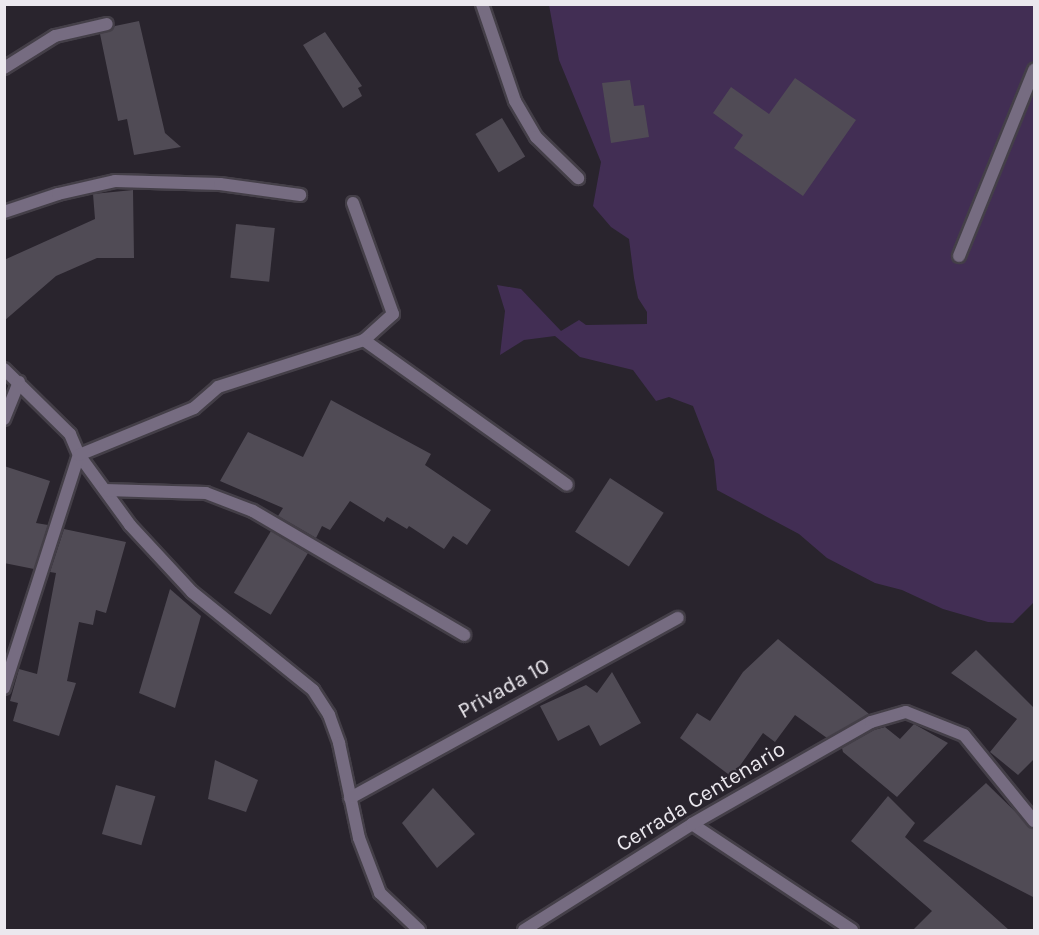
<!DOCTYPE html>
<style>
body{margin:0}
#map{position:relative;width:1039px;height:935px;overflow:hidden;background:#29242d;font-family:Karla,sans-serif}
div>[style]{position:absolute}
.green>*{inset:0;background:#422e54}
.building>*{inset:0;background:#504b55;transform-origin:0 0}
.roads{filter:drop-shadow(2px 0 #443f48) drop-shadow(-2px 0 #443f48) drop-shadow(0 2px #443f48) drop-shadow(0 -2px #443f48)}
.minor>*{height:12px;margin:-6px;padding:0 6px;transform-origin:6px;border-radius:6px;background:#766c81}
span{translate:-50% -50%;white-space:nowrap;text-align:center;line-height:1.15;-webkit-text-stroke:4.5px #29242d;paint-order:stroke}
.street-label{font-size:22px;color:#ebe8ee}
.frame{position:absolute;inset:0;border:6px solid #ebe8ee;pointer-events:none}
</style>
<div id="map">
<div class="green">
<div style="clip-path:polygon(549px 5px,1034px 5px,1034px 602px,1013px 623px,988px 622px,943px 609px,902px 590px,875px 583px,827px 558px,799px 534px,717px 490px,714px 460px,693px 406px,669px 397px,656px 401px,633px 370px,580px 357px,555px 336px,524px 340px,500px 355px,505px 311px,497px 285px,521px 289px,561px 331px,579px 320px,586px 325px,647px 324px,647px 312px,638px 298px,634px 278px,629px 239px,611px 227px,593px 206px,601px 162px,559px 60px)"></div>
</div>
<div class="building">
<div style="clip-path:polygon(139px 21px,165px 133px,181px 147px,134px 155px,127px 119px,118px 121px,100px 34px,115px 26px)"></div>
<div style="clip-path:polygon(325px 32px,362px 86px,358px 88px,362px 96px,343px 108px,303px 45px)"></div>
<div style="clip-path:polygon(795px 78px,856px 120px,803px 196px,734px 148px,743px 135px,713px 113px,731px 87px,769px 114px)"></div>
<div style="clip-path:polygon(630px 80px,634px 106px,644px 105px,649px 137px,611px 143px,602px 83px)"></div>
<div style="left:502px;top:118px;width:45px;height:31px;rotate:59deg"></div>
<div style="clip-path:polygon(133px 190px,134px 258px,97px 258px,56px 276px,4px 321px,4px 260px,95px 219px,93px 194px)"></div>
<div style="left:236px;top:224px;width:39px;height:54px;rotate:6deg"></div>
<div style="clip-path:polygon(331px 400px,431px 454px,425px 465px,491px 510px,467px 545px,453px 536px,444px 549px,409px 526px,407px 529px,387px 517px,384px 522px,350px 501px,330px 530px,322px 526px,316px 538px,278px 516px,283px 508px,220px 481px,248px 432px,303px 457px)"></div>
<div style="clip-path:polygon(4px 466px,50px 481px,36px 523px,48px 525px,34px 569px,4px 563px)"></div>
<div style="left:610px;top:478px;width:64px;height:64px;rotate:33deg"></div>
<div style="clip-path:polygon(64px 529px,126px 542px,106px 613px,96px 610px,93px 625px,79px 622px,67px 681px,76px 683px,59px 736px,13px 721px,18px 703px,10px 701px,19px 669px,37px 674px,56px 573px,50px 572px)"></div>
<div style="left:271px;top:531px;width:43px;height:72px;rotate:31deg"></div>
<div style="clip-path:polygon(170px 589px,201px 616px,175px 708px,139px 693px)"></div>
<div style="clip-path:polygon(778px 639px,869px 714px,827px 738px,795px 715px,775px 742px,763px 733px,732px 777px,680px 738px,697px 713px,710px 721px,743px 672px)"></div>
<div style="clip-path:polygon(976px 650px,1035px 709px,1035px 758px,1018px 775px,990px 752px,1017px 719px,951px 673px)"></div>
<div style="clip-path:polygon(612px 672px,641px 723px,600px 746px,589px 725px,558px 741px,540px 706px,586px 685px,597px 693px)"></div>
<div style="clip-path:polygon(914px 724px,948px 743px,897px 797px,843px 752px,842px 748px,874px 730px,885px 727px,900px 739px)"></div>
<div style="clip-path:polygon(215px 760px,258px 780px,246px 812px,208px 799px)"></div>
<div style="clip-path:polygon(986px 783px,1035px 831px,1035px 898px,923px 841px)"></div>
<div style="left:116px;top:785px;width:41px;height:51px;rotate:16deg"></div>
<div style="clip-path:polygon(433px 788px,475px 834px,437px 868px,402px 823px)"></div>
<div style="clip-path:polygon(888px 796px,915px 823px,905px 837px,1009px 930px,913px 930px,932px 911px,851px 841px)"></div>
</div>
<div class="roads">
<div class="minor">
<div style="left:482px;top:4px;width:102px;rotate:71.2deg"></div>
<div style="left:515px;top:101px;width:42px;rotate:59.7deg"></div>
<div style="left:536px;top:137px;width:59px;rotate:44.3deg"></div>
<div style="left:4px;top:68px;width:60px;rotate:-32.1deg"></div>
<div style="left:55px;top:36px;width:53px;rotate:-13deg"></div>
<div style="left:353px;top:203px;width:118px;rotate:70.2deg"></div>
<div style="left:393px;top:314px;width:39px;rotate:138deg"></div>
<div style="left:4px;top:212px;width:57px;rotate:-18.4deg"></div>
<div style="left:58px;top:194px;width:58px;rotate:-12.8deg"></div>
<div style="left:115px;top:181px;width:105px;rotate:1.6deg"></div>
<div style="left:220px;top:184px;width:81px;rotate:7.8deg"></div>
<div style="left:959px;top:256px;width:201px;rotate:-68deg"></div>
<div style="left:4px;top:369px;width:93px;rotate:44.6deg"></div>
<div style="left:70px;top:434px;width:23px;rotate:67deg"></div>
<div style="left:79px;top:455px;width:87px;rotate:53.9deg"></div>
<div style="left:130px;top:525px;width:91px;rotate:47.2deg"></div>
<div style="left:192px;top:592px;width:156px;rotate:39deg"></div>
<div style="left:313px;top:690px;width:30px;rotate:57deg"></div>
<div style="left:329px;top:715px;width:30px;rotate:70deg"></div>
<div style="left:339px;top:743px;width:97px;rotate:78.1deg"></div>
<div style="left:359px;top:838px;width:59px;rotate:69.1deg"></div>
<div style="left:380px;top:893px;width:54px;rotate:43.5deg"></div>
<div style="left:4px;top:419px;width:40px;rotate:-68deg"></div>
<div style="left:105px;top:490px;width:101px;rotate:1.7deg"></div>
<div style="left:206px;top:493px;width:50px;rotate:21deg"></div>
<div style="left:253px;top:511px;width:245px;rotate:30.4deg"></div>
<div style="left:4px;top:688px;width:245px;rotate:-72.2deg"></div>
<div style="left:79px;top:455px;width:124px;rotate:-22.2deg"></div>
<div style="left:194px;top:408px;width:32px;rotate:-41deg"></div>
<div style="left:218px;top:387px;width:153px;rotate:-17.8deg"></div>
<div style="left:364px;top:340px;width:249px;rotate:35.5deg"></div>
<div style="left:350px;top:798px;width:374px;rotate:-28.8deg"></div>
<div style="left:692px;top:824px;width:192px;rotate:33.5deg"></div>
<div style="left:524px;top:930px;width:199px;rotate:-32.2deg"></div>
<div style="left:692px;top:824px;width:206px;rotate:-29.7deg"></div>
<div style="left:871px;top:722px;width:36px;rotate:-16deg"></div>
<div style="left:906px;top:712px;width:62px;rotate:21.6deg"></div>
<div style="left:964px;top:735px;width:111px;rotate:50.9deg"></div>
</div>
</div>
<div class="street-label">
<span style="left:504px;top:689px;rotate:-29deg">Privada 10</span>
<span style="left:701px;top:797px;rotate:-31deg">Cerrada Centenario</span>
</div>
<div class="frame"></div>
</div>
